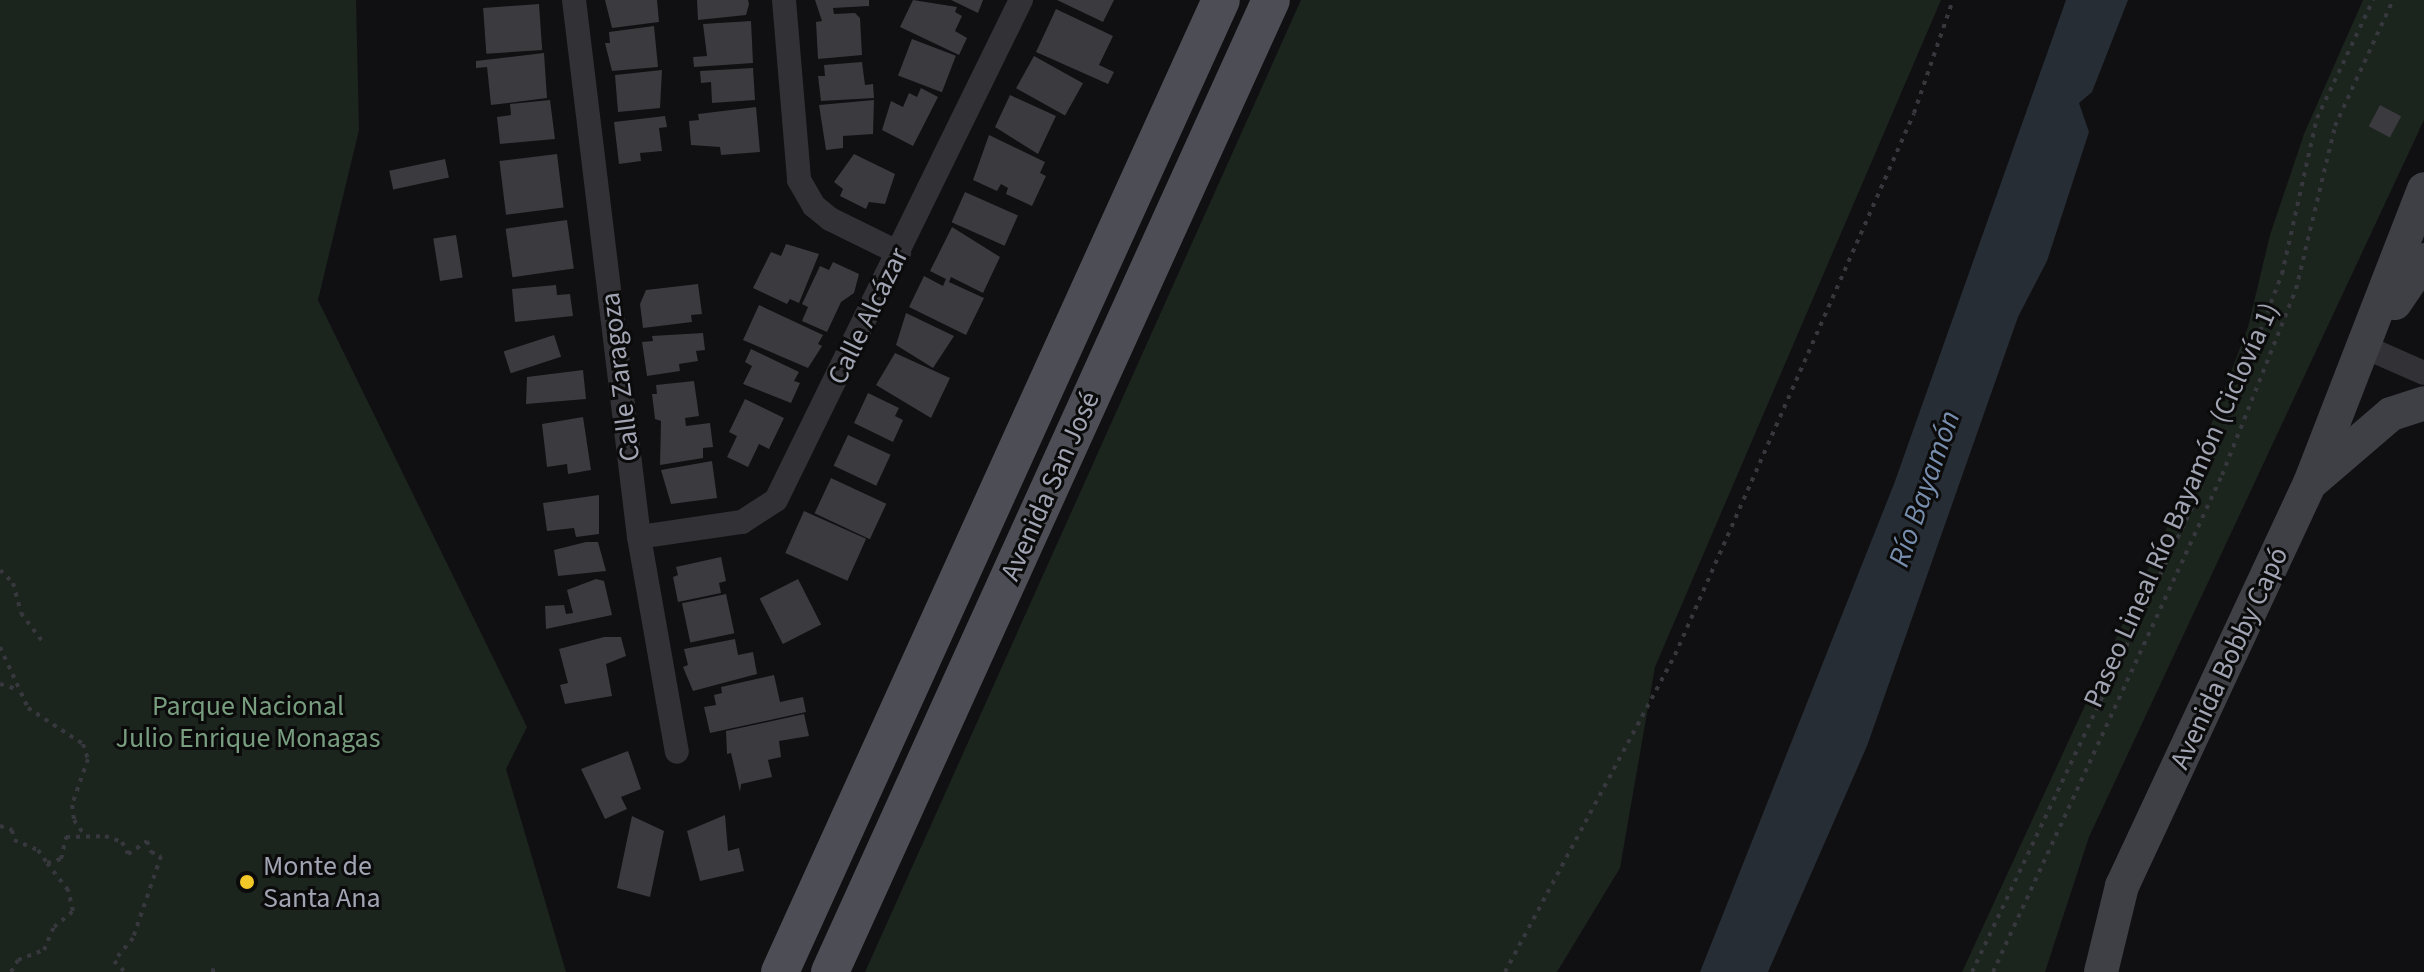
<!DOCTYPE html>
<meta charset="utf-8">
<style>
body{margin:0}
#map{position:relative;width:2424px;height:972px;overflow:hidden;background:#101012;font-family:"Source Sans 3",sans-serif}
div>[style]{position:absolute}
.green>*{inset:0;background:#1c241e}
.water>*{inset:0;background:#272d35}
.building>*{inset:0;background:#3a3a3f;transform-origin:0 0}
.path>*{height:4px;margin-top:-2px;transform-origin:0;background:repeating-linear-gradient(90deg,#37383d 0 4px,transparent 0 10px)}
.street>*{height:24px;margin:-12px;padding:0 12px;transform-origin:12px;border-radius:12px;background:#313136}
.secondary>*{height:34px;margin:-17px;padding:0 17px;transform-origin:17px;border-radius:17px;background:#3f4046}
.primary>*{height:38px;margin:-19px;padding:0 19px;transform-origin:19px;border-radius:19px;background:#4d4e55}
.dots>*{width:22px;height:22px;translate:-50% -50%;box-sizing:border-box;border:4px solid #0b0b0c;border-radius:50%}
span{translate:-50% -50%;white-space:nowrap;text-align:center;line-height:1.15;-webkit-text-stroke:6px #0b0b0c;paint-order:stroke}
.street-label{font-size:28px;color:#a1a4b2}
.park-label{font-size:28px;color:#789e7f}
.poi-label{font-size:28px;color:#a1a4b2}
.left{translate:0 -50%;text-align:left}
.water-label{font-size:30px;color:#778eae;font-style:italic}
</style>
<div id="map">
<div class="green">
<div style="clip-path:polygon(0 0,356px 0,359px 130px,318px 300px,527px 727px,506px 769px,566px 972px,0 972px)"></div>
<div style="clip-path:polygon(1301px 0,1941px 0,1655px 667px,1620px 868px,1557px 972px,865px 972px)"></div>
<div style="clip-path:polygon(2363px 0,2424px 0,2424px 120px,2089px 837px,2045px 972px,1962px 972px,2195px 467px,2248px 327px,2270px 235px,2304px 134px)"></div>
</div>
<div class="water">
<div style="clip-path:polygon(2066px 0,2128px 0,2092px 92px,2079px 103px,2089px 132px,2047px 261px,2018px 317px,1867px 746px,1768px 972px,1700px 972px,1894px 484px)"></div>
</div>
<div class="building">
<div style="clip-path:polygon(605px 0,657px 0,659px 22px,612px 28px)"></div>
<div style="clip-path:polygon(697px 0,748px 0,749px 4px,746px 15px,698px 20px)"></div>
<div style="clip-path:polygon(815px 0,869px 0,869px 6px,833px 8px,834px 14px,855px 13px,860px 18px,862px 55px,818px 59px,816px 22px,822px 21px)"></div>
<div style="clip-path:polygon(913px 0,957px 7px,955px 12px,962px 16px,955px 31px,967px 38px,959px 55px,900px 27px)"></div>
<div style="clip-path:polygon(951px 0,983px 0,978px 13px)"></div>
<div style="clip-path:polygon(1057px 0,1114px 0,1103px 22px)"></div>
<div style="left:539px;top:4px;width:46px;height:56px;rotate:86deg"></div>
<div style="clip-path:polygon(1056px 9px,1113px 36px,1099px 65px,1114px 72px,1108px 84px,1036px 52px)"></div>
<div style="clip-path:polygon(751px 21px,753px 63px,694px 67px,693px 57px,707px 56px,703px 24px)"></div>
<div style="clip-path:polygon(654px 26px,658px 67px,612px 71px,605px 43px,610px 43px,609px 32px)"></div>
<div style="left:912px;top:39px;width:47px;height:39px;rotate:21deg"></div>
<div style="clip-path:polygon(544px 53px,547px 98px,491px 105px,487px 67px,476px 68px,476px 61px)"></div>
<div style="left:1034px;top:56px;width:56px;height:37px;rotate:29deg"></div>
<div style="clip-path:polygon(862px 62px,865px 85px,873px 84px,874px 98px,821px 101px,818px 76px,825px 76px,824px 65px)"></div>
<div style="clip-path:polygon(753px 68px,755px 100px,712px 103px,711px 82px,701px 83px,700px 71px)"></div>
<div style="clip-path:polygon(662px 70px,660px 108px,618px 112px,615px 75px)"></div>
<div style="clip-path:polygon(921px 88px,938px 97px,913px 146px,882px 130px,891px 101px,903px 107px,909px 93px,917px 97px)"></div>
<div style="clip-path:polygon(1010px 95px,1056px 116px,1038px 154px,995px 127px)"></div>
<div style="clip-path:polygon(550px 100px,555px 139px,500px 144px,497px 117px,511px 115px,510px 104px)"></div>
<div style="clip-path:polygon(874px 100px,873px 134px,843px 136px,843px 148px,826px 150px,819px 105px)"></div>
<div style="left:2380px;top:105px;width:24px;height:24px;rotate:28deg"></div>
<div style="clip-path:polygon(756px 107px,760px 152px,721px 155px,720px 147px,691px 145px,689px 121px,699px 120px,698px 114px)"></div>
<div style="clip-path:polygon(665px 116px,667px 127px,659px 128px,662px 151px,640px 153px,641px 161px,619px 164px,614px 122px)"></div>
<div style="clip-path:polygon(989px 135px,1045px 162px,1040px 173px,1046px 176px,1032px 206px,1006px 194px,1008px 188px,1001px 184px,997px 191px,973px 180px)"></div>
<div style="left:557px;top:154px;width:54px;height:58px;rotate:83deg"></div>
<div style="clip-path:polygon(854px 154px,895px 174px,885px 204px,869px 202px,866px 209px,840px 196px,843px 189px,834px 182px)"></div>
<div style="left:445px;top:159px;width:19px;height:57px;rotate:78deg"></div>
<div style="left:965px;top:192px;width:58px;height:33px;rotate:24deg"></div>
<div style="left:567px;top:220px;width:49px;height:62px;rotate:82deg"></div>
<div style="clip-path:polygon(952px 227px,1000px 257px,983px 293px,951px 277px,949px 282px,984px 298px,966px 335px,909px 307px,924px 276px,943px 286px,946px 279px,930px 271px)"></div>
<div style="left:456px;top:235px;width:43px;height:23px;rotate:81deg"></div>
<div style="clip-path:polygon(786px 244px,819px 254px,799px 303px,790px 299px,787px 304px,753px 288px,771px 252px,781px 256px)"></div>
<div style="clip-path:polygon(833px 262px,859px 274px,854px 293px,841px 302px,827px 332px,802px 321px,808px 307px,802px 304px,820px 266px,829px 270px)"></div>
<div style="clip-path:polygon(698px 284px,702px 314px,691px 315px,692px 322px,643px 328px,640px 304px,646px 290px)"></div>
<div style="clip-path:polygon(556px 285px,557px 295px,570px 294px,573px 316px,515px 322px,512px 289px)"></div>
<div style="clip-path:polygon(759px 305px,823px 335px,818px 344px,822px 346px,808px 368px,743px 340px)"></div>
<div style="clip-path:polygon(906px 313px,954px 336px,933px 368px,896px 345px)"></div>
<div style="clip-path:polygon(703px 333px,705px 350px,696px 351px,698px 361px,679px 364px,680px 371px,647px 376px,642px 342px,653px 341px,652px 336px)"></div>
<div style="left:554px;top:335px;width:23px;height:53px;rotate:72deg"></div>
<div style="clip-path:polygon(751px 349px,799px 372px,794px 381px,800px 383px,791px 403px,743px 384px,752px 366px,745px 362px)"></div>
<div style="clip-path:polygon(895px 353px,950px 378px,931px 418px,876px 385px)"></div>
<div style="clip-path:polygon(583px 370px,586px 399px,526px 404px,527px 377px)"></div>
<div style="clip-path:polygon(694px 381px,699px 416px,685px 418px,686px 426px,710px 423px,713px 447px,703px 448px,703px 458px,660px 465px,661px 421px,655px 419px,652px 394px,657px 394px,656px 385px)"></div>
<div style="clip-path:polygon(868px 393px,899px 408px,895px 416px,903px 420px,893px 442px,854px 423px)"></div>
<div style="clip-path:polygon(745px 399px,784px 418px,769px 449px,759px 444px,748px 467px,727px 457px,737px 436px,729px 432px)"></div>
<div style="clip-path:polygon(583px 417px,591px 470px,568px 474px,567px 464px,547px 467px,542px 424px)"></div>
<div style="left:848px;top:435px;width:47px;height:34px;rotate:25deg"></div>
<div style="clip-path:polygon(712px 461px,717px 498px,671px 504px,661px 470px)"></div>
<div style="left:831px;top:478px;width:61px;height:39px;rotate:25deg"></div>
<div style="clip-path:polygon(599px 495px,599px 534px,576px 537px,574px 528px,547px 531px,543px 503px)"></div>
<div style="left:804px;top:511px;width:68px;height:46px;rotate:24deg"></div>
<div style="clip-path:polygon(586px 542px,598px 542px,606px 571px,558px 576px,554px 550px)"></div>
<div style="clip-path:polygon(721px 557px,726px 581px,719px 583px,721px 593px,678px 602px,673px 577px,678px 575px,676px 567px)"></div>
<div style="clip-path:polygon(596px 579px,604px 581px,612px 615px,546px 629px,545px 606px,564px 605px,566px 614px,573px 613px,567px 590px)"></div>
<div style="left:798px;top:579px;width:51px;height:43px;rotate:63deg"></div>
<div style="left:726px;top:594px;width:40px;height:45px;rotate:78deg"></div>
<div style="clip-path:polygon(604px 637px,621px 637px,626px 656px,606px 664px,612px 696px,565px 704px,560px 685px,568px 683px,559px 649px)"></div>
<div style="clip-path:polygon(735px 639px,738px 655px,753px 652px,757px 674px,693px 691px,683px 667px,688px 665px,684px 649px)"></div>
<div style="clip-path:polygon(774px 675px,780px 702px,803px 697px,806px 712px,710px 733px,704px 707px,716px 705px,714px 695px,722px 693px,721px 687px)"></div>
<div style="clip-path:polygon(804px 714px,809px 736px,779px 741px,781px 757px,768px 760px,772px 777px,741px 784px,740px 792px,731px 753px,727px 754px,726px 731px)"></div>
<div style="clip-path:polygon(628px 751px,641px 789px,621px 797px,627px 809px,605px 819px,581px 769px)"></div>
<div style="clip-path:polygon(725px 815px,728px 851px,739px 848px,744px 871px,700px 881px,687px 831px)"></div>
<div style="clip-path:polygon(632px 816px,664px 831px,650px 897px,617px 888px)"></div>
</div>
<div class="path">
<div style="left:0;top:570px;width:18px;rotate:45deg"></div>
<div style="left:13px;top:583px;width:31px;rotate:75deg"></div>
<div style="left:21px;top:613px;width:38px;rotate:53deg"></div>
<div style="left:0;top:647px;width:67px;rotate:65.3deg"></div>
<div style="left:28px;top:708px;width:66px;rotate:33.2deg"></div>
<div style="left:83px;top:744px;width:16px;rotate:72deg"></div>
<div style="left:88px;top:759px;width:49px;rotate:109.2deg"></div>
<div style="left:72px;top:805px;width:15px;rotate:82deg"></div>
<div style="left:74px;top:820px;width:19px;rotate:55deg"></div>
<div style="left:0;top:684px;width:17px;rotate:17deg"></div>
<div style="left:0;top:826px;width:13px;rotate:18deg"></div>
<div style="left:12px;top:830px;width:10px;rotate:79deg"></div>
<div style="left:14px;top:840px;width:26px;rotate:23deg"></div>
<div style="left:38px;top:850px;width:16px;rotate:55deg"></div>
<div style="left:47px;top:863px;width:15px;rotate:-16deg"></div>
<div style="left:61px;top:859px;width:23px;rotate:-77deg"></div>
<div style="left:66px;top:837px;width:39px;rotate:-1deg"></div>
<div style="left:105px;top:836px;width:18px;rotate:19deg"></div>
<div style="left:122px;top:842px;width:13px;rotate:63deg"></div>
<div style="left:128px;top:854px;width:23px;rotate:-34deg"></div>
<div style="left:147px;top:841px;width:12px;rotate:70deg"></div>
<div style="left:151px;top:852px;width:11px;rotate:22deg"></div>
<div style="left:161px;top:856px;width:87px;rotate:108.9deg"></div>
<div style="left:133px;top:938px;width:30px;rotate:130deg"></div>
<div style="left:114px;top:961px;width:16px;rotate:45deg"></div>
<div style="left:211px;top:970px;width:10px;rotate:11deg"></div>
<div style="left:11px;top:972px;width:14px;rotate:-60deg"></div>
<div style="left:18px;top:960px;width:28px;rotate:-21deg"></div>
<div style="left:44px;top:950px;width:25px;rotate:-67deg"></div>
<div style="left:54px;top:927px;width:25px;rotate:-40deg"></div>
<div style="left:73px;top:911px;width:22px;rotate:-103deg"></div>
<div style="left:68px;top:890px;width:34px;rotate:-128deg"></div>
<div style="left:1505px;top:972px;width:360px;rotate:-61.8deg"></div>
<div style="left:1675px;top:655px;width:592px;rotate:-66.2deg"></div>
<div style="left:1914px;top:113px;width:120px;rotate:-71deg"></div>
<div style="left:1972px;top:972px;width:523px;rotate:-64.66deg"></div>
<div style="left:2196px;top:499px;width:241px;rotate:-69.1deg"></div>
<div style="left:2282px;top:274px;width:160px;rotate:-77.4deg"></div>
<div style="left:2317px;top:118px;width:131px;rotate:-64.6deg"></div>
<div style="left:1993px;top:972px;width:547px;rotate:-65.26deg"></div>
<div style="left:2222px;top:475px;width:200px;rotate:-68.3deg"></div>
<div style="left:2296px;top:289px;width:168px;rotate:-76.5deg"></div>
<div style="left:2335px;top:126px;width:139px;rotate:-65.3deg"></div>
</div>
<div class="street">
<div style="left:574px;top:0;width:541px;rotate:83.1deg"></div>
<div style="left:639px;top:537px;width:218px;rotate:80deg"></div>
<div style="left:784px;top:0;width:181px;rotate:85.2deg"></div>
<div style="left:799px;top:180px;width:30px;rotate:60deg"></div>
<div style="left:814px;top:206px;width:21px;rotate:39deg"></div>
<div style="left:830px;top:219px;width:77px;rotate:26.2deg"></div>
<div style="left:2365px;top:347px;width:64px;rotate:23.8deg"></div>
<div style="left:639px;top:537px;width:104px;rotate:-8.3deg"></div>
<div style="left:742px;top:522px;width:40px;rotate:-32.9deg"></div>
<div style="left:776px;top:500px;width:557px;rotate:-63.9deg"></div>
</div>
<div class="secondary">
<div style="left:2395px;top:303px;width:52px;rotate:-56deg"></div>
<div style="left:2314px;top:480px;width:101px;rotate:-40.6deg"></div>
<div style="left:2391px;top:414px;width:35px;rotate:-18deg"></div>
<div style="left:2101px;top:972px;width:89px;rotate:-76.3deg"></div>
<div style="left:2122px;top:886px;width:445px;rotate:-65deg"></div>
<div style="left:2310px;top:483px;width:315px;rotate:-68.8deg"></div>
</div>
<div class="primary">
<div style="left:780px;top:972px;width:1067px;rotate:-65.6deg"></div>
<div style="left:830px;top:972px;width:1067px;rotate:-65.6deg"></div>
</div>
<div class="dots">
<div style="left:247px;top:882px;background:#f2c728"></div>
</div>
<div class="street-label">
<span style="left:868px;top:316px;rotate:-64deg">Calle Alcázar</span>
<span style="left:620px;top:377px;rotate:-97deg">Calle Zaragoza</span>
<span style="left:1050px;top:486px;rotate:-66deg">Avenida San José</span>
<span style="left:2181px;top:505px;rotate:-66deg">Paseo Lineal Río Bayamón (Ciclovía 1)</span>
<span style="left:2229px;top:658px;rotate:-65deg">Avenida Bobby Capó</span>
</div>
<div class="park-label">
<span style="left:248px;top:722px">Parque Nacional<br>Julio Enrique Monagas</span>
</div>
<div class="poi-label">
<span class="left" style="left:263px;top:882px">Monte de<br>Santa Ana</span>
</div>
<div class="water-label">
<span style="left:1925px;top:489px;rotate:-71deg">Río Bayamón</span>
</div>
</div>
